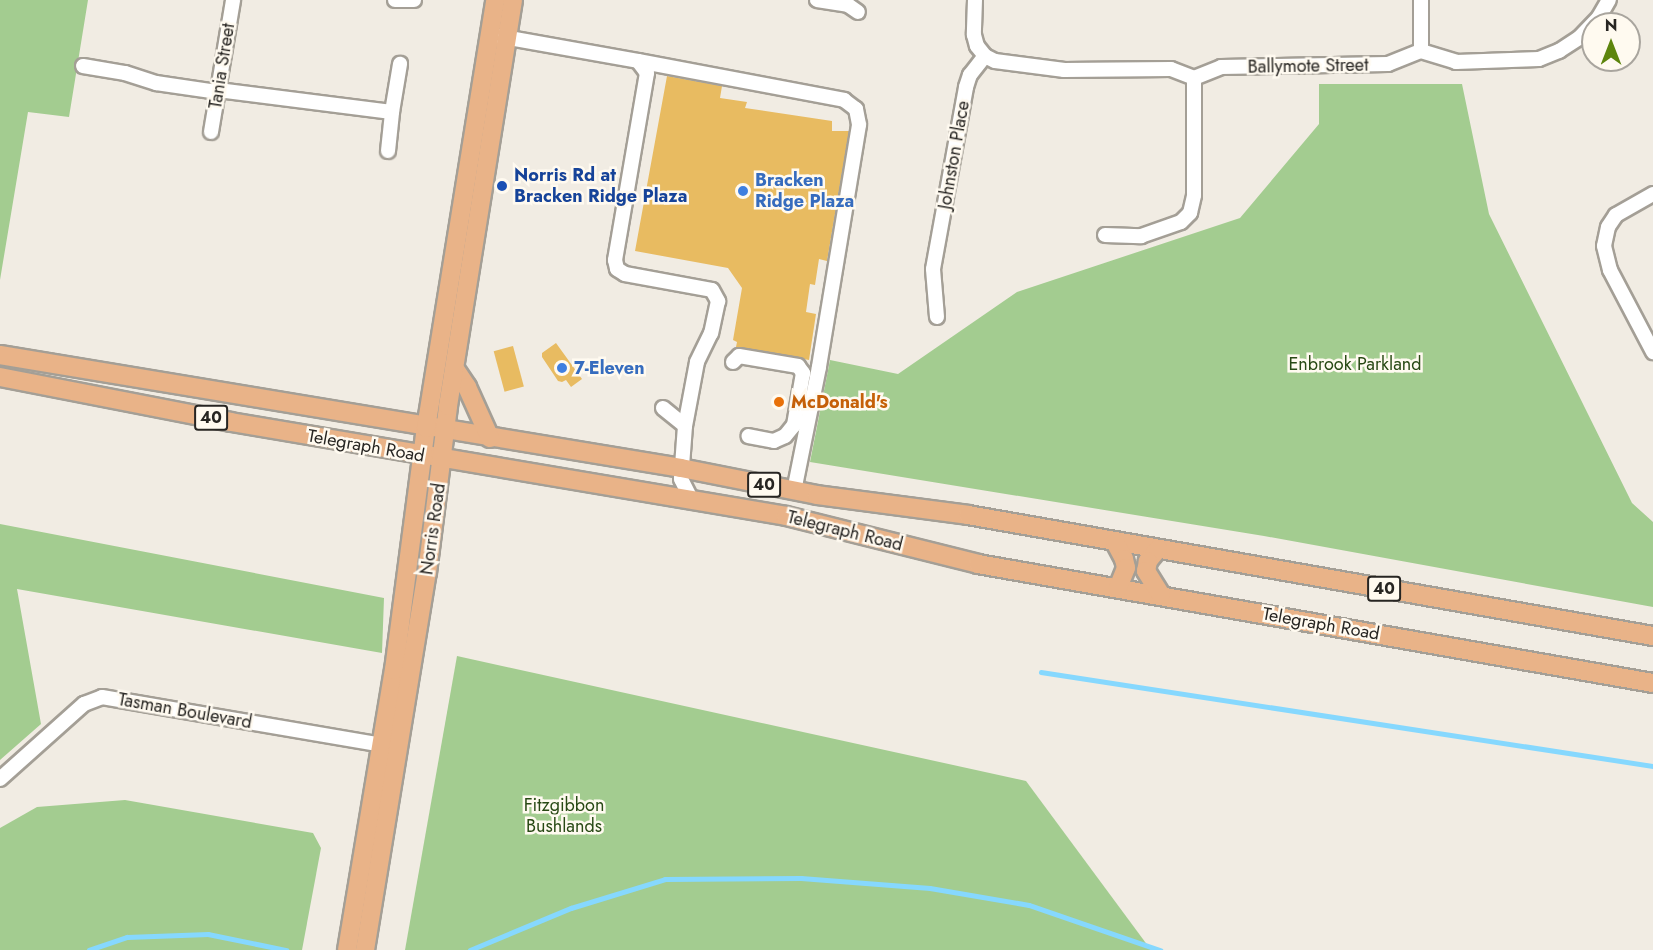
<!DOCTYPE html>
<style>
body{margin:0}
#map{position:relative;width:1653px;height:950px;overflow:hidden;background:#f1ece3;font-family:Jost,sans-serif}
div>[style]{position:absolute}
.green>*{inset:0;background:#a3cc90}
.stream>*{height:4.5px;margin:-2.25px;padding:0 2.25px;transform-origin:2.25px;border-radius:2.25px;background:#86d8fe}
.building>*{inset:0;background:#e8bb61;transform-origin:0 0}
.roads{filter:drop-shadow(2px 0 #a49f96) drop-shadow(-2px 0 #a49f96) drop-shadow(0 2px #a49f96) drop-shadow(0 -2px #a49f96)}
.minor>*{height:14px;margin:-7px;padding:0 7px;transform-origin:7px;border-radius:7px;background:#fff}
.major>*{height:18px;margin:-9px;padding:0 9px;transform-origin:9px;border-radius:9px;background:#e9b388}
.dots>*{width:16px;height:16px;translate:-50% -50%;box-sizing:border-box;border:3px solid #fffaf0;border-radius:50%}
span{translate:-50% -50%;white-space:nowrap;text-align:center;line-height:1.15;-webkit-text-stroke:5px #fffaf0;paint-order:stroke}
.shield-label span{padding:2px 4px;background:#fffaf0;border:2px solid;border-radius:4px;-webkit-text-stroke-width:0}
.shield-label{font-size:16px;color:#272522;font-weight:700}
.street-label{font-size:18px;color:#272522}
.transit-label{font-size:18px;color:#164399;font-weight:700}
.left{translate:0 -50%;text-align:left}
.shop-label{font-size:18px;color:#366cbe;font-weight:700}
.park-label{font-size:18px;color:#284914}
.food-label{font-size:18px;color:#c56008;font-weight:700}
.north{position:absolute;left:1581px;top:12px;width:60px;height:60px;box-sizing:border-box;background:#fffaf0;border:2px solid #a9a59e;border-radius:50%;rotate:0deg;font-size:16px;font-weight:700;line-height:24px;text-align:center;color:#272522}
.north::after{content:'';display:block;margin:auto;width:21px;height:27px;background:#5d850d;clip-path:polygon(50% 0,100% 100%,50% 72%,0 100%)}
</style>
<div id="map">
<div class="green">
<div style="clip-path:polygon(0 0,88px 0,69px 117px,28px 112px,0 280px)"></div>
<div style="clip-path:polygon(1319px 84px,1462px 84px,1489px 214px,1632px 503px,1653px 522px,1653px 607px,1264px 536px,810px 462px,830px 360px,898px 374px,1017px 292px,1240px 218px,1319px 124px)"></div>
<div style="clip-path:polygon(0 524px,384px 598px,382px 653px,17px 589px,41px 724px,0 760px)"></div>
<div style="clip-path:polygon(457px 656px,1026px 781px,1151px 950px,405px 950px)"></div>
<div style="clip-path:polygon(125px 800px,313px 833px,321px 848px,302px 950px,0 950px,0 828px,37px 807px)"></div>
</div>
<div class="stream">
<div style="left:1041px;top:672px;width:619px;rotate:8.73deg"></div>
<div style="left:89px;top:950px;width:40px;rotate:-18.9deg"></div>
<div style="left:127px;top:937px;width:81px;rotate:-2.1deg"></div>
<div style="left:208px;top:934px;width:80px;rotate:11.6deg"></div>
<div style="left:470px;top:950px;width:109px;rotate:-22.6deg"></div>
<div style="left:571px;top:908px;width:98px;rotate:-17.1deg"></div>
<div style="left:665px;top:879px;width:136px;rotate:-0.4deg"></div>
<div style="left:801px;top:878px;width:129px;rotate:4.4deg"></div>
<div style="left:930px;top:888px;width:100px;rotate:9.7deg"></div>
<div style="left:1029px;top:905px;width:139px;rotate:19deg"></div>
</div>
<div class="building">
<div style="clip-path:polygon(667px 76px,722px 86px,720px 98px,747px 102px,745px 108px,832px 121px,832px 131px,849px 131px,827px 261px,819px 259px,815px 285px,810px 284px,806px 312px,816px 314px,809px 360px,736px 347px,737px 342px,733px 340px,742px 288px,728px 268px,635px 251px)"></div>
<div style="clip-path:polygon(556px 343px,582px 379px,571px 387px,566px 380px,562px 382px,558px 381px,542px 357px,542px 353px)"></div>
<div style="left:513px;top:346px;width:42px;height:20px;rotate:75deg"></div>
</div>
<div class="roads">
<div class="minor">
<div style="left:395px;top:0;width:19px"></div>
<div style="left:817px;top:0;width:31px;rotate:9deg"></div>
<div style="left:848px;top:5px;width:12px;rotate:35deg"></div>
<div style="left:975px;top:0;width:35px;rotate:92deg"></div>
<div style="left:974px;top:35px;width:11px;rotate:75deg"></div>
<div style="left:977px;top:46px;width:13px;rotate:51deg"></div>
<div style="left:985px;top:56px;width:11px;rotate:27deg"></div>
<div style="left:995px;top:61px;width:70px;rotate:7.4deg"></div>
<div style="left:1064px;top:70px;width:107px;rotate:-0.5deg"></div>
<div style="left:1171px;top:69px;width:25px;rotate:21deg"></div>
<div style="left:1194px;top:78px;width:29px;rotate:-22deg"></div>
<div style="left:1221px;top:67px;width:167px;rotate:-1deg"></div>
<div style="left:1388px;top:64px;width:35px;rotate:-22deg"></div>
<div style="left:1421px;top:51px;width:37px;rotate:17deg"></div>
<div style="left:1456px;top:62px;width:83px;rotate:-2.1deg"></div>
<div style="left:1539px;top:59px;width:22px;rotate:-22deg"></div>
<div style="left:1559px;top:51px;width:24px;rotate:-33deg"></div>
<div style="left:1579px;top:38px;width:29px;rotate:-46deg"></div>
<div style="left:1599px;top:17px;width:20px;rotate:-60deg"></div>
<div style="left:1421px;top:0;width:51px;rotate:90deg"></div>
<div style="left:498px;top:36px;width:142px;rotate:10.1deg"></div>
<div style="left:638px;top:61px;width:15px;rotate:53deg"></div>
<div style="left:647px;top:73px;width:190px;rotate:99.7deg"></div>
<div style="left:615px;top:260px;width:9px;rotate:77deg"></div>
<div style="left:617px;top:269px;width:9px;rotate:32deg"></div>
<div style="left:625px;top:274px;width:88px;rotate:10.4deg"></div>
<div style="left:712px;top:290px;width:13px;rotate:61deg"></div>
<div style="left:718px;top:301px;width:33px;rotate:102deg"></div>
<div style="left:711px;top:333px;width:32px;rotate:116deg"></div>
<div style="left:697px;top:362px;width:65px;rotate:100.6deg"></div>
<div style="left:685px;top:426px;width:53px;rotate:94.3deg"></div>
<div style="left:681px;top:479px;width:22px;rotate:63deg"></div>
<div style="left:638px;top:61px;width:210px;rotate:10.7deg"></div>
<div style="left:844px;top:100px;width:15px;rotate:37deg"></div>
<div style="left:856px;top:109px;width:16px;rotate:79deg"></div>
<div style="left:859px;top:125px;width:245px;rotate:99.4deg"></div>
<div style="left:819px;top:367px;width:126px;rotate:101.4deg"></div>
<div style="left:83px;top:66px;width:43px;rotate:9.5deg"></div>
<div style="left:125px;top:73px;width:33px;rotate:18deg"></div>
<div style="left:156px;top:83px;width:63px;rotate:8.3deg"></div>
<div style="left:218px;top:90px;width:175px;rotate:7.2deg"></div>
<div style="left:392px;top:112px;width:49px;rotate:-80.5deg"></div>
<div style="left:211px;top:132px;width:134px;rotate:-80.5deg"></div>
<div style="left:388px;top:151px;width:39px;rotate:-84deg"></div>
<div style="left:1653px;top:194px;width:43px;rotate:150.4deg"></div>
<div style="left:1616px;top:215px;width:14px;rotate:124deg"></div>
<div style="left:1608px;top:227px;width:19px;rotate:102deg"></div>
<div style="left:1604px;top:246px;width:25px;rotate:76deg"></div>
<div style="left:1610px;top:270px;width:93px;rotate:62.3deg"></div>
<div style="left:1105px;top:235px;width:36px;rotate:2deg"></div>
<div style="left:1141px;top:236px;width:42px;rotate:-19.3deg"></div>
<div style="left:1181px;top:222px;width:13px;rotate:-45deg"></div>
<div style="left:1190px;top:213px;width:18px;rotate:-77deg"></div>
<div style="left:1194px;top:195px;width:117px;rotate:-90deg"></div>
<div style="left:937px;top:317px;width:48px;rotate:-94.8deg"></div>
<div style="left:933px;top:269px;width:185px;rotate:-79.7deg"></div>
<div style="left:966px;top:87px;width:13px;rotate:-72deg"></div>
<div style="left:970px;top:75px;width:24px;rotate:-52deg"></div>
<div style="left:733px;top:362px;width:8px;rotate:-45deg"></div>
<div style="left:739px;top:356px;width:60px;rotate:9.6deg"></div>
<div style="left:798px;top:366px;width:9px;rotate:54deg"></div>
<div style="left:803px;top:373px;width:53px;rotate:99.8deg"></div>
<div style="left:794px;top:425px;width:14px;rotate:129deg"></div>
<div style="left:785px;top:436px;width:12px;rotate:156deg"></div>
<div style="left:774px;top:441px;width:26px;rotate:-169deg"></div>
<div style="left:663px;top:408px;width:28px;rotate:39deg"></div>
<div style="left:0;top:779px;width:113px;rotate:-41.8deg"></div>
<div style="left:84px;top:704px;width:19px;rotate:-21deg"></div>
<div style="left:102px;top:697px;width:290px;rotate:9.7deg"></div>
</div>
<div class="major">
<div style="left:0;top:355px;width:690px;rotate:9.42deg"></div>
<div style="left:681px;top:468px;width:139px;rotate:11.2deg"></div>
<div style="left:817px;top:495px;width:152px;rotate:7.5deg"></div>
<div style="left:968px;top:515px;width:696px;rotate:10.02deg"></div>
<div style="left:455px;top:369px;width:22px;rotate:56deg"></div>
<div style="left:467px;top:387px;width:56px;rotate:65.7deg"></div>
<div style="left:0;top:377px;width:235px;rotate:11deg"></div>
<div style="left:231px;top:422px;width:563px;rotate:9.61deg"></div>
<div style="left:786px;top:516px;width:198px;rotate:14deg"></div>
<div style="left:978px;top:564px;width:685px;rotate:10deg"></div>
<div style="left:1115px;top:542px;width:19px;rotate:62deg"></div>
<div style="left:1124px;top:559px;width:9px;rotate:77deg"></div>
<div style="left:1126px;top:568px;width:22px;rotate:112deg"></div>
<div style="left:1158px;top:549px;width:16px;rotate:130deg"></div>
<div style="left:1148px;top:561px;width:10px;rotate:101deg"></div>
<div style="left:1146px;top:571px;width:28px;rotate:58deg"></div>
<div style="left:347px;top:950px;width:284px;rotate:-80.5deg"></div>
<div style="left:394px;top:670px;width:244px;rotate:-82.5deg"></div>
<div style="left:426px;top:428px;width:434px;rotate:-80.8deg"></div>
<div style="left:365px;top:950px;width:382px;rotate:-80.7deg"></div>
<div style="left:427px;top:573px;width:168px;rotate:-82.8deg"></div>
<div style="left:448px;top:406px;width:411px;rotate:-80.9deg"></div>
</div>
</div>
<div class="dots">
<div style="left:502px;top:186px;background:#1a4fb4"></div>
<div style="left:743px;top:191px;background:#3f7fe0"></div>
<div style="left:562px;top:368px;background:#3f7fe0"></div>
<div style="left:779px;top:402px;background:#e8710a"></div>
</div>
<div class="shield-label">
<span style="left:211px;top:418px">40</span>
<span style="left:764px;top:485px">40</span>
<span style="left:1384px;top:589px">40</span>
</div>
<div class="street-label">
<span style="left:222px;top:66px;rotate:-81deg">Tania Street</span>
<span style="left:1308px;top:66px;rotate:-1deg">Ballymote Street</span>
<span style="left:954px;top:155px;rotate:-80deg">Johnston Place</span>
<span style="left:366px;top:446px;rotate:10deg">Telegraph Road</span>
<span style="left:433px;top:529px;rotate:-82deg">Norris Road</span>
<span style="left:845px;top:531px;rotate:14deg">Telegraph Road</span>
<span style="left:1321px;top:624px;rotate:10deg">Telegraph Road</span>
<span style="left:185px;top:711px;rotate:10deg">Tasman Boulevard</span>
</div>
<div class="transit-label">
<span class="left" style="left:514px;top:186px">Norris Rd at<br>Bracken Ridge Plaza</span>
</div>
<div class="shop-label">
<span class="left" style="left:755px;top:191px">Bracken<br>Ridge Plaza</span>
<span class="left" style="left:574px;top:368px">7-Eleven</span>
</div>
<div class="park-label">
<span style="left:1355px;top:364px">Enbrook Parkland</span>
<span style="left:564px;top:816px">Fitzgibbon<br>Bushlands</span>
</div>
<div class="food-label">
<span class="left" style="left:791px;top:402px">McDonald's</span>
</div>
<div class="north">N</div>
</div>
